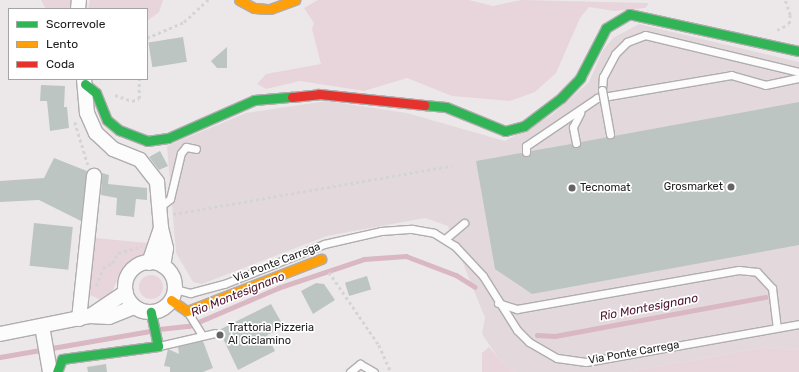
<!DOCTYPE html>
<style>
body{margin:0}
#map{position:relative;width:799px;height:372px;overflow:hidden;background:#ece8ea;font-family:Rubik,sans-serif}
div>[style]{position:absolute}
.built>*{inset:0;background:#e3d9dc}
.green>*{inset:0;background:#e8d5db}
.round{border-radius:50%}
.stream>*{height:4.5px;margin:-2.25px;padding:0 2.25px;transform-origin:2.25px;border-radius:2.25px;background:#d9b7c3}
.building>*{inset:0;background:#bdc5c3;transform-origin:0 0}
.path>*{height:2.5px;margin-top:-1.25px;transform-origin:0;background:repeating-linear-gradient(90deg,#d5d4d5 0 3px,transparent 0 6px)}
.roads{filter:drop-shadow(1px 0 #b0adae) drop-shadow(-1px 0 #b0adae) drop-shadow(0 1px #b0adae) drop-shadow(0 -1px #b0adae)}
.lane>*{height:7px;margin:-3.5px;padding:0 3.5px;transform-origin:3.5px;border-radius:3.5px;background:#fcfcfc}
.street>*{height:14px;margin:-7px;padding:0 7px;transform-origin:7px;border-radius:7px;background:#fcfcfc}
.street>.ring{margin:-7px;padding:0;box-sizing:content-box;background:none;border:14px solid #fcfcfc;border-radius:50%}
.fast>*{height:9px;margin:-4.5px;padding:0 4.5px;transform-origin:4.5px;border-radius:4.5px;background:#30b455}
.slow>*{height:9px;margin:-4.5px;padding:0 4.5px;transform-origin:4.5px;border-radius:4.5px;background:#ff9f0a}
.jam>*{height:9px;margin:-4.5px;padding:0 4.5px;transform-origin:4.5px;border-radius:4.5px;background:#e5322d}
.bridges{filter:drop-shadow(1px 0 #b0adae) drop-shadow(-1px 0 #b0adae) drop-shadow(0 1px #b0adae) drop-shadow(0 -1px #b0adae)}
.lane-bridge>*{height:7px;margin:-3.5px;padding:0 3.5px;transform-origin:3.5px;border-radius:3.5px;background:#fcfcfc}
.dots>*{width:11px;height:11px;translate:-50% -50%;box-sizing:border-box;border:2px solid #fff;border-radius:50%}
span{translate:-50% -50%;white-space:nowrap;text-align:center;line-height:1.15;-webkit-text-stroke:3.5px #fff;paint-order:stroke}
.poi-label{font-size:11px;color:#1e1c1d}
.right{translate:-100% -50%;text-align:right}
.left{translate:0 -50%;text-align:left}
.street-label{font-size:11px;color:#1e1c1d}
.water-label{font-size:12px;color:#501831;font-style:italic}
.legend{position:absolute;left:8px;top:8px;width:140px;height:72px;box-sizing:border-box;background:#fff;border:1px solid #a5a4a5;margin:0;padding:5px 7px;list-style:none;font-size:12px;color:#1e1c1d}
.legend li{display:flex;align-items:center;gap:8px;height:20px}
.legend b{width:20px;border:1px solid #a5a4a5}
</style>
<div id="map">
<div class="built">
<div style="clip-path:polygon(639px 24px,799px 62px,799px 350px,761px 348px,628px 372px,514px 372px,498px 358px,482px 334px,485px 318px,448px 226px,425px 218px,327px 236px,202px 284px,193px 282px,176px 253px,167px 146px,246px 113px,327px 101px,407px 113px,505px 141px,552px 115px,589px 82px,603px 50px,613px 38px)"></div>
</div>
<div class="green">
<div style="clip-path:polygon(41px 0,71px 0,72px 9px,46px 9px)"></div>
<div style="clip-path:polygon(90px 0,163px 0,159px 12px,147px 21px,147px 9px,88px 9px)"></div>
<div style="clip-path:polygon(318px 0,469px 0,493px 6px,521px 0,649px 3px,645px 8px,614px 11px,589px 7px,580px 18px,556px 73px,535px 92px,510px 101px,452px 96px,407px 78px,364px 91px,300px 81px,266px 89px,257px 84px,266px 74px,321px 64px,312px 29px,314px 23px,304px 8px)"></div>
<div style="clip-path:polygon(95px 238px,148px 243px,145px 254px,133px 259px,120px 273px,111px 294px,101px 300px,88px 294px)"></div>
<div class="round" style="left:139px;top:275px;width:24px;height:24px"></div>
<div style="clip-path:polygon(489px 347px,498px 358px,514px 372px,482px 372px,482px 353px)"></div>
<div style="clip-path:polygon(761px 348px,799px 350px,799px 372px,628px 372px)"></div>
</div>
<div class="stream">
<div style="left:159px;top:329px;width:30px;rotate:-6deg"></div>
<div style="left:189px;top:326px;width:97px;rotate:-23.1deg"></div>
<div style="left:278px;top:288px;width:91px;rotate:-18.6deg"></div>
<div style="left:364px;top:259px;width:42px;rotate:-4.1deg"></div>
<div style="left:406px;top:256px;width:53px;rotate:20.8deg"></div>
<div style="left:456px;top:275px;width:22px;rotate:32deg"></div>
<div style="left:537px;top:335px;width:18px;rotate:3deg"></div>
<div style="left:555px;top:336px;width:214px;rotate:-10.5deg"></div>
<div style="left:0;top:357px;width:152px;rotate:-9.8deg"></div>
</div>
<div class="building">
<div style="left:183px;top:37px;width:25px;height:35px;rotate:81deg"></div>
<div style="clip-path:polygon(227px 47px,227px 68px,217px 68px,211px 61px)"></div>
<div style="clip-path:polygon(41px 85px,65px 86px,64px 107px,67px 107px,69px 128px,50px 131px,47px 101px,40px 101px)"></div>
<div style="clip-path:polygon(799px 102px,799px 245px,532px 294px,495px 269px,476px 161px,521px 153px,526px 157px,531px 151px,571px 144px,577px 148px,581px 142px)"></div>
<div style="clip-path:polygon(160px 151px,168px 166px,159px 170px,149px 157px)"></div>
<div style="clip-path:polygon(54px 158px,87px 171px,81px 221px,39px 200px,0 202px,0 181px,44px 178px)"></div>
<div style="clip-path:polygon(102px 173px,109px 175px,108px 184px,147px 188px,147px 200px,136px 199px,134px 217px,116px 215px,117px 198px,101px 195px)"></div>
<div style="left:34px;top:223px;width:39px;height:43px;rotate:6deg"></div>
<div style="left:367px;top:276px;width:14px;height:23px;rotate:73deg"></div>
<div style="clip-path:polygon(316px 283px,324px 284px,335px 300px,313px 314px,301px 291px)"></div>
<div style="clip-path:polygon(271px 304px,284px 327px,267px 335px,275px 351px,238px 370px,219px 330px)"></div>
<div style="clip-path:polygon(203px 341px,213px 368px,203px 372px,170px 372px,170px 367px,164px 366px,168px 349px,179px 354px,178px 347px)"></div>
<div style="clip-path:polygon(106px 364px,107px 372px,88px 372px,87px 367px)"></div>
</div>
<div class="path">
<div style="left:777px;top:30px;width:13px;rotate:-27deg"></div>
<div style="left:789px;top:24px;width:9px;rotate:-84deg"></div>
<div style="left:790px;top:15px;width:16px;rotate:-108deg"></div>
<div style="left:147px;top:38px;width:40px;rotate:-23.4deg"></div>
<div style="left:184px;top:22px;width:33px;rotate:-43deg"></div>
<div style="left:115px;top:95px;width:18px;rotate:19deg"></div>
<div style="left:132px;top:101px;width:7px;rotate:-16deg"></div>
<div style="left:139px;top:99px;width:20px;rotate:-90deg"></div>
<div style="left:75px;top:122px;width:45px;rotate:73.2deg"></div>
<div style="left:173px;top:214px;width:283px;rotate:-9.8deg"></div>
<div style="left:329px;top:272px;width:88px;rotate:55.6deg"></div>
<div style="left:379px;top:345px;width:30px;rotate:66deg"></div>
<div style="left:96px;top:286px;width:19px;rotate:-69deg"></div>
<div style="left:103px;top:268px;width:10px;rotate:-29deg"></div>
<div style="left:112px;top:263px;width:12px;rotate:-59deg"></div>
<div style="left:118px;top:253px;width:25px;rotate:-16deg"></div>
</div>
<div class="roads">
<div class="lane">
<div style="left:602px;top:90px;width:13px;rotate:-86deg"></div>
<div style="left:603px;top:77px;width:26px;rotate:-62deg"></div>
<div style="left:615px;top:54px;width:17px;rotate:-45deg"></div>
<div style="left:627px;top:42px;width:19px;rotate:-21deg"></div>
<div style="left:645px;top:35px;width:158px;rotate:13.5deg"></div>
<div style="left:576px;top:143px;width:16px;rotate:-101deg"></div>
<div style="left:573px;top:127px;width:16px;rotate:-63deg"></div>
<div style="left:526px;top:152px;width:6px;rotate:-90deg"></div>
<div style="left:526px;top:146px;width:86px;rotate:-34.1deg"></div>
<div style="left:597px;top:98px;width:136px;rotate:-9.7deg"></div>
<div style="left:731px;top:75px;width:35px;rotate:16deg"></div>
<div style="left:765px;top:85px;width:35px;rotate:-12deg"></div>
<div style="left:161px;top:206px;width:11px;rotate:-38deg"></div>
<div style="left:170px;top:199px;width:47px;rotate:-76.6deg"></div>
<div style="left:181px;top:153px;width:8px;rotate:-50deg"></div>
<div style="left:186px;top:147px;width:10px;rotate:11deg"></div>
<div style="left:445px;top:239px;width:25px;rotate:-40deg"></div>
<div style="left:175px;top:289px;width:16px;rotate:15deg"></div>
<div style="left:190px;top:293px;width:35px;rotate:-15deg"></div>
<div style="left:224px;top:284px;width:108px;rotate:-21.8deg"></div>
<div style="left:324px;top:244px;width:58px;rotate:-12.8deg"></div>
<div style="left:381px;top:231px;width:31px;rotate:-4deg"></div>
<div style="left:412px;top:229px;width:22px;rotate:10deg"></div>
<div style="left:434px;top:233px;width:25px;rotate:32deg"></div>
<div style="left:455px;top:246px;width:41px;rotate:47deg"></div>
<div style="left:483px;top:276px;width:64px;rotate:57.8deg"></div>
<div style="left:517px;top:330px;width:17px;rotate:45deg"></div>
<div style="left:529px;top:342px;width:32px;rotate:30deg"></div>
<div style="left:557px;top:358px;width:29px;rotate:8deg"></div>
<div style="left:586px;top:362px;width:216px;rotate:-10.1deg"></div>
<div style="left:498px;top:303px;width:20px;rotate:18deg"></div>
<div style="left:517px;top:309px;width:225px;rotate:-10deg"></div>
<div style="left:739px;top:270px;width:18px;rotate:6deg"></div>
<div style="left:757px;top:272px;width:22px;rotate:47deg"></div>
<div style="left:772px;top:288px;width:39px;rotate:83deg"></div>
<div style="left:187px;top:311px;width:28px;rotate:58deg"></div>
<div style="left:159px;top:346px;width:57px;rotate:-13.1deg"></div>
<div style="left:350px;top:372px;width:13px;rotate:-39deg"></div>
<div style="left:360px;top:364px;width:16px;rotate:30deg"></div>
</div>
<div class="street">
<div style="left:78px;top:9px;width:9px;rotate:-84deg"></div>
<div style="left:84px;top:79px;width:34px;rotate:85deg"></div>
<div style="left:87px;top:113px;width:22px;rotate:66deg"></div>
<div style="left:96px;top:133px;width:23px;rotate:43deg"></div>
<div style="left:113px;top:149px;width:29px;rotate:22deg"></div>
<div style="left:140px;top:160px;width:28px;rotate:52deg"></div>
<div style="left:157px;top:182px;width:46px;rotate:85deg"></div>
<div style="left:161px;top:228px;width:37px;rotate:109deg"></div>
<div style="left:161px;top:228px;width:21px;rotate:76deg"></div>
<div style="left:166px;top:248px;width:18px;rotate:99deg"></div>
<div class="ring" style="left:125px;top:262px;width:36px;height:36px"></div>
<div style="left:90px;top:316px;width:43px;rotate:-33.7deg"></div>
<div style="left:79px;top:319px;width:144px;rotate:-84deg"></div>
<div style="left:42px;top:326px;width:47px;rotate:80.1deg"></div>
<div style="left:0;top:334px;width:92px;rotate:-11.3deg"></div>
<div style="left:90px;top:316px;width:19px;rotate:3deg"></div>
<div style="left:109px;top:317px;width:27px;rotate:-22deg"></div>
</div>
<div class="fast">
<div style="left:85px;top:84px;width:14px;rotate:39deg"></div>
<div style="left:96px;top:93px;width:29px;rotate:68deg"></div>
<div style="left:107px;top:120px;width:16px;rotate:40deg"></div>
<div style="left:119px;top:130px;width:30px;rotate:21deg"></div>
<div style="left:147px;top:141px;width:21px;rotate:-8deg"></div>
<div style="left:168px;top:138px;width:94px;rotate:-23.8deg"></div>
<div style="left:254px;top:100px;width:38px;rotate:-5deg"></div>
<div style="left:424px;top:105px;width:22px;rotate:5deg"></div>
<div style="left:446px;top:107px;width:64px;rotate:22.1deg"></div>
<div style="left:505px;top:131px;width:20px;rotate:-15deg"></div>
<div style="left:524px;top:126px;width:46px;rotate:-37.1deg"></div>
<div style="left:561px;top:98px;width:28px;rotate:-46deg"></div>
<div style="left:580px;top:78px;width:56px;rotate:-62.5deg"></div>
<div style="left:606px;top:28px;width:27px;rotate:-31deg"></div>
<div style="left:629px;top:14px;width:174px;rotate:12.3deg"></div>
<div style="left:57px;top:372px;width:14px;rotate:-69deg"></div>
<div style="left:62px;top:359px;width:97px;rotate:-7.7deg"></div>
<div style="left:158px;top:346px;width:35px;rotate:-102deg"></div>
</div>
<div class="slow">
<div style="left:239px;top:0;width:17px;rotate:28deg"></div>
<div style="left:254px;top:8px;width:16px;rotate:4deg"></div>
<div style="left:270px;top:9px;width:27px;rotate:-20deg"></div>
<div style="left:171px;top:300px;width:19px;rotate:35deg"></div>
<div style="left:187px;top:311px;width:144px;rotate:-21.2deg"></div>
</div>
<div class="jam">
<div style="left:292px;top:97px;width:27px;rotate:-6deg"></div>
<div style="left:319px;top:94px;width:106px;rotate:6deg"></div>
</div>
</div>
<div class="bridges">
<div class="lane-bridge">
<div style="left:602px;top:90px;width:45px;rotate:79.7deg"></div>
</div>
</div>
<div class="dots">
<div style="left:731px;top:187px;background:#666365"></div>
<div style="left:572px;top:188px;background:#666365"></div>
<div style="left:220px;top:335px;background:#666365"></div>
</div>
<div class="poi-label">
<span class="right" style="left:723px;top:187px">Grosmarket</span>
<span class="left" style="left:580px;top:188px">Tecnomat</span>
<span class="left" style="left:228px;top:335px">Trattoria Pizzeria<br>Al Ciclamino</span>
</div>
<div class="street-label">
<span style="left:277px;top:263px;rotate:-21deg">Via Ponte Carrega</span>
<span style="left:634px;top:353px;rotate:-10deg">Via Ponte Carrega</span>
</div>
<div class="water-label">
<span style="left:238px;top:295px;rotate:-22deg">Rio Montesignano</span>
<span style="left:649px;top:308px;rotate:-11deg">Rio Montesignano</span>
</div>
<ul class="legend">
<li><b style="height:5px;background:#30b455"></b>Scorrevole</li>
<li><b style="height:5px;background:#ff9f0a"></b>Lento</li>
<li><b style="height:5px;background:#e5322d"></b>Coda</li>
</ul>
</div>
